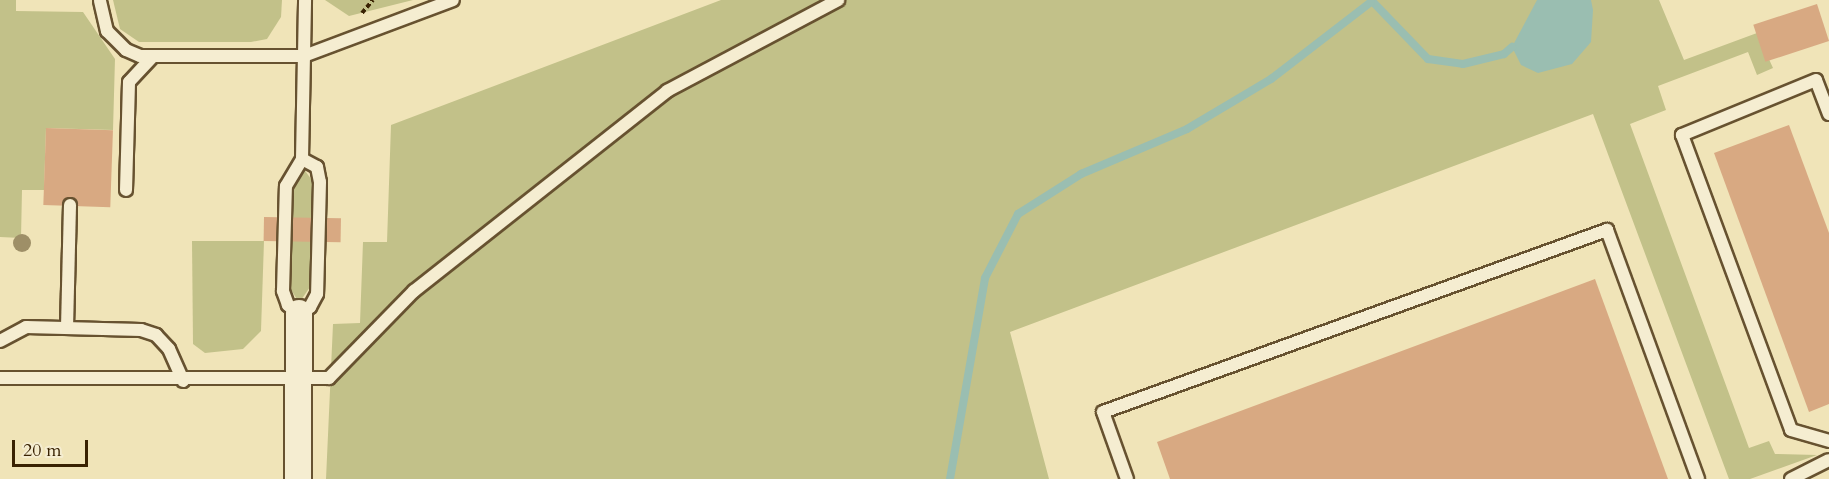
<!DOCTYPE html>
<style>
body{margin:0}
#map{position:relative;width:1829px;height:479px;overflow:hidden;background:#f0e4b8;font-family:Cardo,serif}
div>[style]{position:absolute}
.green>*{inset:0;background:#c2c189}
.water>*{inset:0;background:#9abeb1}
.stream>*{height:8px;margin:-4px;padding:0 4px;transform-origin:4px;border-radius:4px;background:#9abeb1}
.building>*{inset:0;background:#d8a982;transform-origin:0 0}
.path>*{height:4px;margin-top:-2px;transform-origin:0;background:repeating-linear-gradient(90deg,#392202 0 4.5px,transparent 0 7.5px)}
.roads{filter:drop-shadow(2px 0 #675230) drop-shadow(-2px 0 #675230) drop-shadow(0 2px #675230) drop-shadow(0 -2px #675230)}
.service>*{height:12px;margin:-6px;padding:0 6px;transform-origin:6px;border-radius:6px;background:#f5edd1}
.minor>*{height:26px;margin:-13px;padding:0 13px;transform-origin:13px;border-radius:13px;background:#f5edd1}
.trees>*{width:18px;height:18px;margin:-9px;border-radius:50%;background:#9e8f67}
span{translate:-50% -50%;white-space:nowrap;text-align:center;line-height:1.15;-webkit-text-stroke:4.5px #f5edd1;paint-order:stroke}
.scale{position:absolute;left:12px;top:440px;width:76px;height:27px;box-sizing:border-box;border:3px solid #392202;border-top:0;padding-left:8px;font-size:18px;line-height:21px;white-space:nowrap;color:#392202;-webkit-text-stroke:4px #f5edd1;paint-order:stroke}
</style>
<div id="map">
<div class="green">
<div style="clip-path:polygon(0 0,16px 0,16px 11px,83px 12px,115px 59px,113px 130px,46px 128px,44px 190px,22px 190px,21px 238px,0 237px)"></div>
<div style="clip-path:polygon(113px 0,282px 0,281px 17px,267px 39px,251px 42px,139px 42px,120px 29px)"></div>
<div style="clip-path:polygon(325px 0,413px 0,349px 16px)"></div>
<div style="clip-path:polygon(721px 0,1537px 0,1591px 42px,1591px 0,1659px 0,1684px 60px,1757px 33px,1773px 68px,1757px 75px,1748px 52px,1658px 86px,1666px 110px,1630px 124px,1749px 448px,1769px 441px,1775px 454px,1817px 455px,1750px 479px,1729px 479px,1593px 114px,1010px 332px,1049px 479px,326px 479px,333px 324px,360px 323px,363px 242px,387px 242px,391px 125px)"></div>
<div style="clip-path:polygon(303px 168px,314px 183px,310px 287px,299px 303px,289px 286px,293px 184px)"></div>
<div style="clip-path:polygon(192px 241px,264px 241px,261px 331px,243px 349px,205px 353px,193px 344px)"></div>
</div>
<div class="water">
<div style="clip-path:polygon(1537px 0,1591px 0,1593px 10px,1591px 42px,1572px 64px,1538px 73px,1521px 65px,1512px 47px)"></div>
</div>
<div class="stream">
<div style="left:1371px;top:0;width:82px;rotate:46deg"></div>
<div style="left:1428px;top:59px;width:35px;rotate:8deg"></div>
<div style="left:1463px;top:64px;width:42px;rotate:-13.7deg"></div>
<div style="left:1504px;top:54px;width:11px;rotate:-41deg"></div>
<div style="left:950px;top:479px;width:204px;rotate:-80.1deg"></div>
<div style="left:985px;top:278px;width:72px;rotate:-62.7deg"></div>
<div style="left:1018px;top:214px;width:75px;rotate:-32.4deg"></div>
<div style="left:1081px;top:174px;width:115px;rotate:-23deg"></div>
<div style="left:1187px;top:129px;width:98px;rotate:-30.8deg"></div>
<div style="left:1271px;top:79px;width:126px;rotate:-37.6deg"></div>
</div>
<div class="building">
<div style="left:1817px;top:4px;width:39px;height:67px;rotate:72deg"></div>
<div style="clip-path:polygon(1789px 125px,1829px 233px,1829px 404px,1809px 412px,1714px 153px)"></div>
<div style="left:46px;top:128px;width:67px;height:77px;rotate:2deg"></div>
<div style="left:264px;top:217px;width:77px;height:24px;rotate:1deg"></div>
<div style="clip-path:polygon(1595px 279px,1668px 479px,1170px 479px,1157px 442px)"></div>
</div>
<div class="path">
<div style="left:362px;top:13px;width:17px;rotate:-50deg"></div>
</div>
<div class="roads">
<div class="service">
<div style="left:100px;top:1px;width:31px;rotate:77deg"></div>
<div style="left:107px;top:31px;width:27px;rotate:45deg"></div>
<div style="left:126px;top:50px;width:15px;rotate:23deg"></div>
<div style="left:140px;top:56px;width:164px"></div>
<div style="left:304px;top:56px;width:159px;rotate:-20.6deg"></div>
<div style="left:1829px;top:114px;width:36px;rotate:-111deg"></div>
<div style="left:1816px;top:80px;width:145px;rotate:157.7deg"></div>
<div style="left:1682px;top:135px;width:314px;rotate:69.7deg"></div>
<div style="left:1791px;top:430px;width:40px;rotate:16deg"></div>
<div style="left:302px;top:159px;width:17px;rotate:28deg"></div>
<div style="left:317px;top:167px;width:15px;rotate:79deg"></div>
<div style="left:320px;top:182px;width:112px;rotate:91.5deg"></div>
<div style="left:317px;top:294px;width:15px;rotate:118deg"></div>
<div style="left:310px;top:307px;width:13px;rotate:151deg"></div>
<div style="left:299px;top:313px;width:14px;rotate:-144deg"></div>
<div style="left:288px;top:305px;width:15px;rotate:-110deg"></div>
<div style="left:283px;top:291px;width:105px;rotate:-88.4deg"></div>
<div style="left:286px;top:186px;width:31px;rotate:-59deg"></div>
<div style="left:302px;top:159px;width:159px;rotate:-88.9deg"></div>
<div style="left:126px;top:190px;width:108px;rotate:-88.4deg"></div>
<div style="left:129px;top:82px;width:35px;rotate:-47deg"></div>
<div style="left:67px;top:328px;width:123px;rotate:-88.6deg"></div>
<div style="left:0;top:341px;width:30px;rotate:-28deg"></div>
<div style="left:26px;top:327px;width:115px;rotate:1.5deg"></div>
<div style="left:141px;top:330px;width:16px;rotate:18deg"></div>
<div style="left:156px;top:335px;width:19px;rotate:47deg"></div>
<div style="left:169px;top:349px;width:35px;rotate:66deg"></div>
<div style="left:0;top:378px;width:329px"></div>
<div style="left:329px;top:378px;width:122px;rotate:-45.7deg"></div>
<div style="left:414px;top:291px;width:323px;rotate:-38.3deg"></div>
<div style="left:667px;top:91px;width:194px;rotate:-28deg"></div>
<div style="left:1127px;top:479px;width:71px;rotate:-109.7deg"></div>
<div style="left:1103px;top:412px;width:536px;rotate:-19.86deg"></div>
<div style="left:1607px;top:230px;width:265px;rotate:69.9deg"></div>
<div style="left:1791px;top:479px;width:42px;rotate:-26.6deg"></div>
</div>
<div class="minor">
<div style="left:298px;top:479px;width:166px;rotate:-89.7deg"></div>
</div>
</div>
<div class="trees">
<div style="left:22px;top:243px"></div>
</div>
<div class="scale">20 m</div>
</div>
